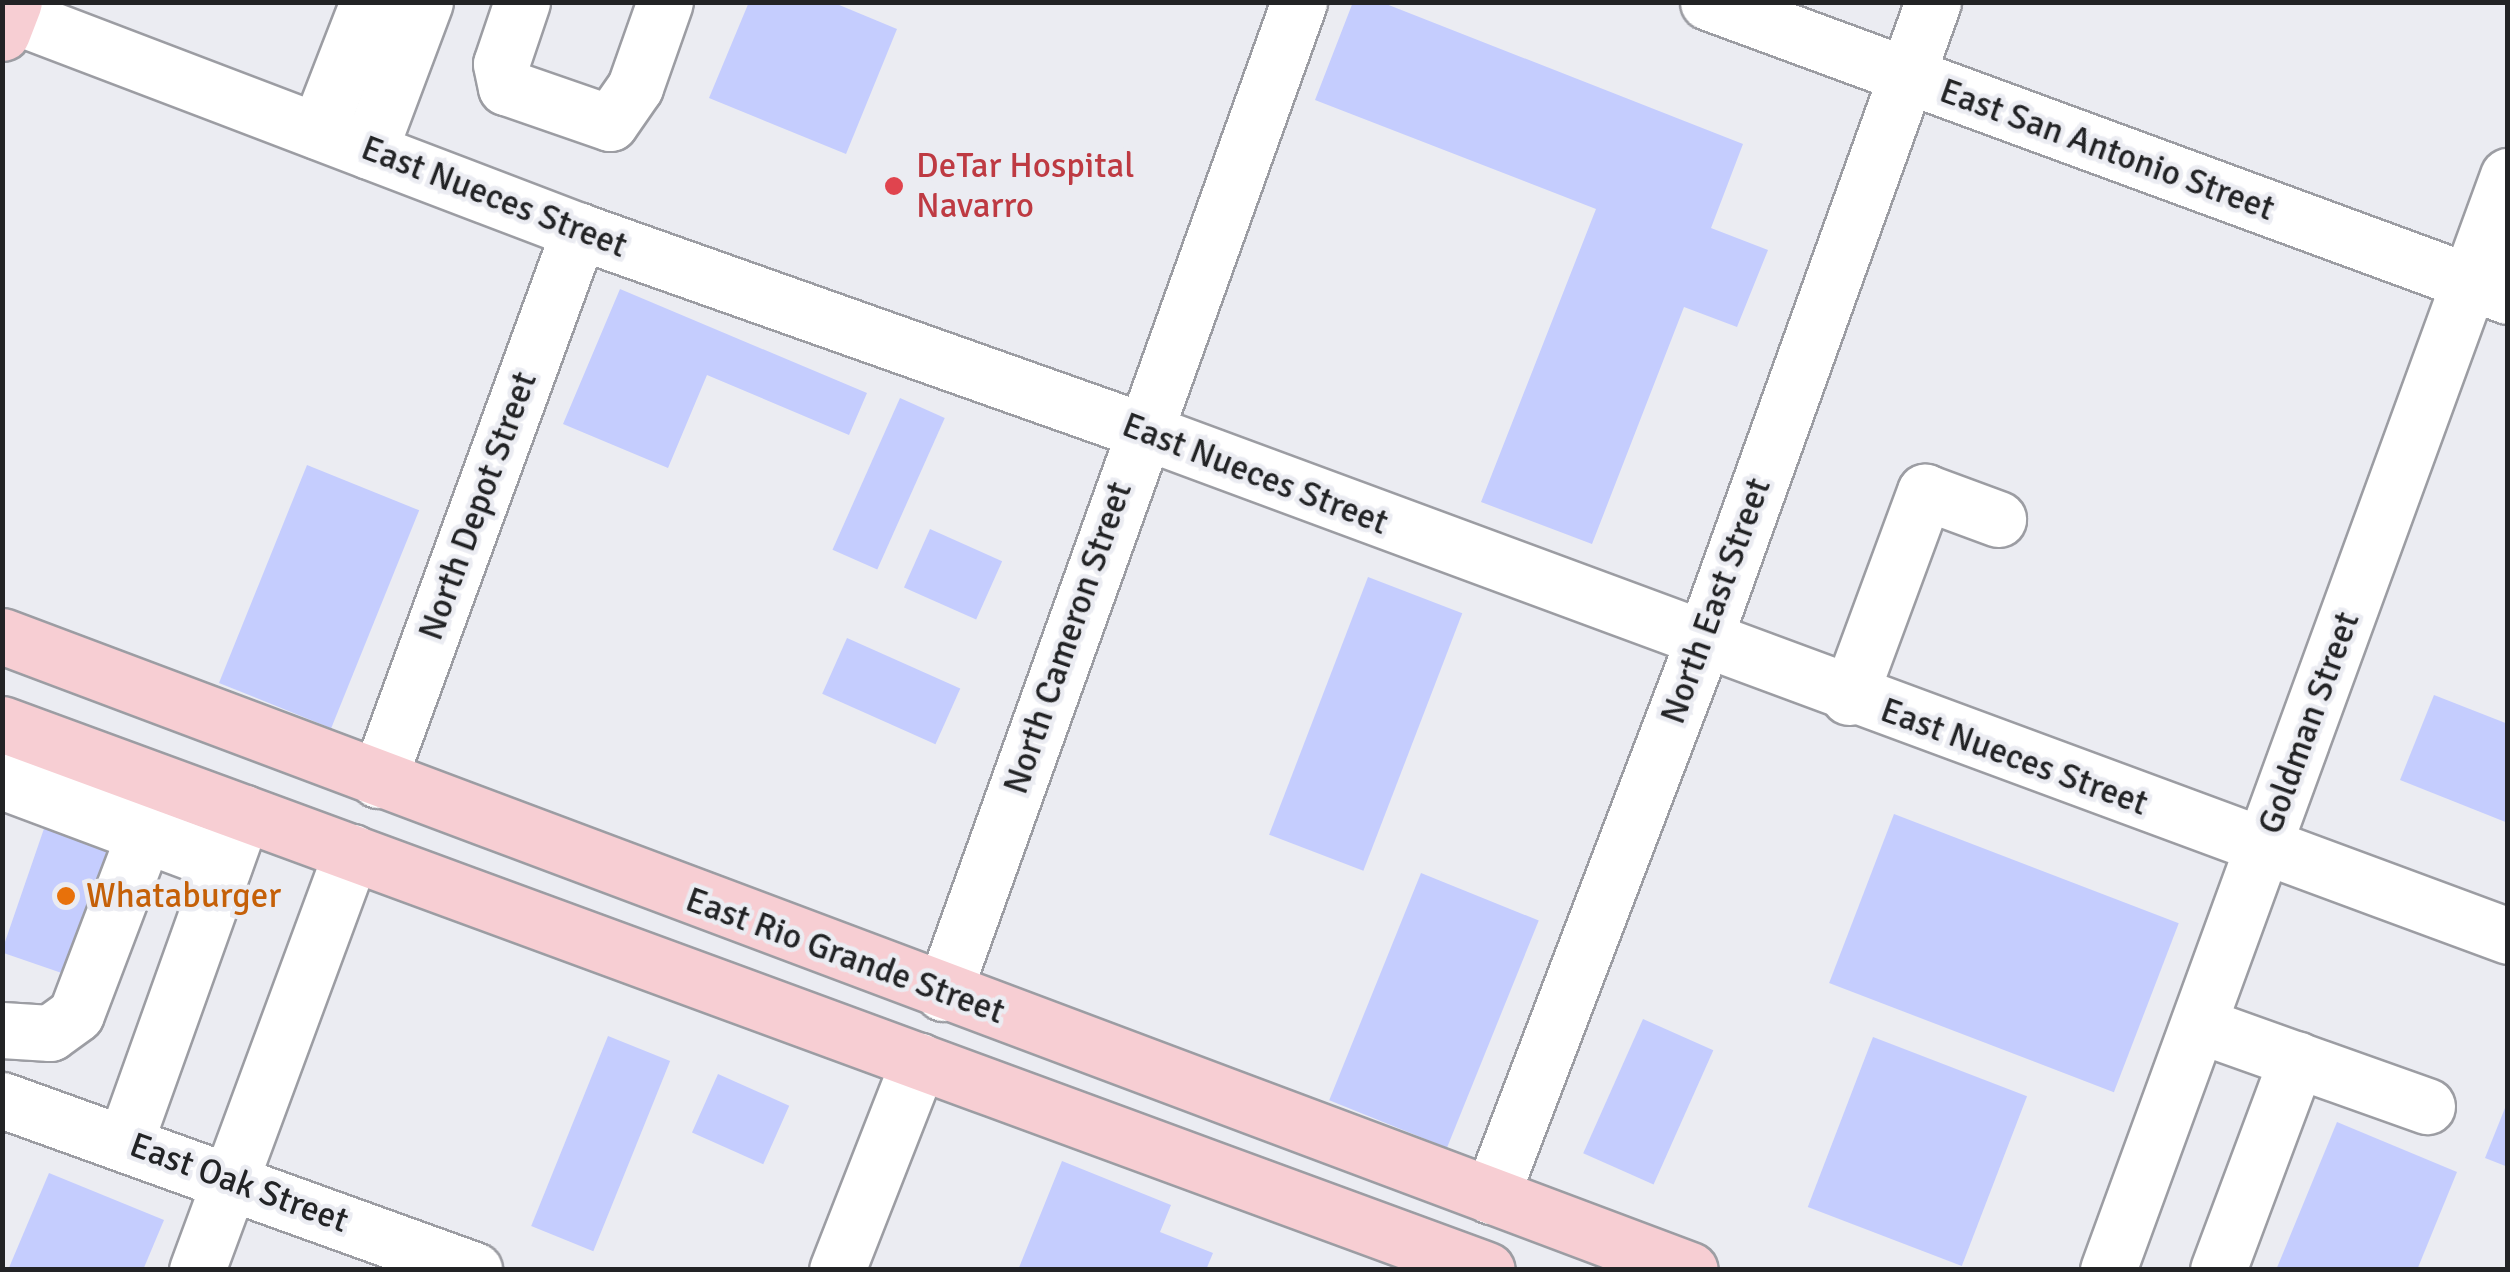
<!DOCTYPE html>
<style>
body{margin:0}
#map{position:relative;width:2510px;height:1272px;overflow:hidden;background:#ebecf2;font-family:Signika,sans-serif}
div>[style]{position:absolute}
.building>*{inset:0;background:#c5cdfe;transform-origin:0 0}
.roads{filter:drop-shadow(2px 0 #9c9da3) drop-shadow(-2px 0 #9c9da3) drop-shadow(0 2px #9c9da3) drop-shadow(0 -2px #9c9da3)}
.minor>*{height:55px;margin:-27.5px;padding:0 27.5px;transform-origin:27.5px;border-radius:27.5px;background:#fff}
.major>*{height:55px;margin:-27.5px;padding:0 27.5px;transform-origin:27.5px;border-radius:27.5px;background:#f7ced3}
.dots>*{width:28px;height:28px;translate:-50% -50%;box-sizing:border-box;border:5px solid #ebecf2;border-radius:50%}
span{translate:-50% -50%;white-space:nowrap;text-align:center;line-height:1.15;-webkit-text-stroke:9px #ebecf2;paint-order:stroke}
.street-label{font-size:35px;color:#222325}
.health-label{font-size:35px;color:#be3a42}
.left{translate:0 -50%;text-align:left}
.food-label{font-size:35px;color:#c56008}
.frame{position:absolute;inset:0;border:5px solid #222325;pointer-events:none}
</style>
<div id="map">
<div class="building">
<div style="clip-path:polygon(749px 2px,832px 2px,897px 29px,846px 154px,709px 98px)"></div>
<div style="clip-path:polygon(1353px 2px,1381px 2px,1743px 144px,1711px 228px,1768px 250px,1737px 327px,1684px 307px,1592px 544px,1481px 502px,1596px 209px,1315px 100px)"></div>
<div style="clip-path:polygon(620px 289px,867px 393px,849px 435px,707px 375px,668px 468px,563px 424px)"></div>
<div style="left:900px;top:398px;width:49px;height:166px;rotate:24deg"></div>
<div style="left:307px;top:465px;width:121px;height:235px;rotate:22deg"></div>
<div style="left:930px;top:529px;width:79px;height:64px;rotate:24deg"></div>
<div style="left:1368px;top:577px;width:101px;height:276px;rotate:21deg"></div>
<div style="left:847px;top:638px;width:124px;height:61px;rotate:24deg"></div>
<div style="clip-path:polygon(2434px 695px,2508px 724px,2508px 823px,2400px 780px)"></div>
<div style="left:1894px;top:814px;width:305px;height:181px;rotate:21deg"></div>
<div style="left:48px;top:817px;width:86px;height:143px;rotate:19deg"></div>
<div style="left:1421px;top:873px;width:127px;height:245px;rotate:22deg"></div>
<div style="left:1643px;top:1019px;width:77px;height:147px;rotate:24deg"></div>
<div style="left:608px;top:1036px;width:67px;height:205px;rotate:22deg"></div>
<div style="left:1873px;top:1037px;width:165px;height:182px;rotate:21deg"></div>
<div style="left:718px;top:1074px;width:78px;height:64px;rotate:24deg"></div>
<div style="clip-path:polygon(2507px 1103px,2508px 1103px,2508px 1167px,2485px 1158px)"></div>
<div style="clip-path:polygon(2337px 1122px,2457px 1172px,2417px 1270px,2276px 1270px)"></div>
<div style="clip-path:polygon(1062px 1161px,1171px 1205px,1160px 1232px,1213px 1253px,1206px 1270px,1018px 1270px)"></div>
<div style="clip-path:polygon(49px 1173px,164px 1220px,143px 1270px,8px 1270px)"></div>
</div>
<div class="roads">
<div class="minor">
<div style="left:522px;top:2px;width:65px;rotate:108.7deg"></div>
<div style="left:501px;top:64px;width:24px;rotate:78deg"></div>
<div style="left:506px;top:87px;width:110px;rotate:19.1deg"></div>
<div style="left:610px;top:123px;width:44px;rotate:-55.2deg"></div>
<div style="left:635px;top:87px;width:90px;rotate:-70.6deg"></div>
<div style="left:1708px;top:2px;width:852px;rotate:20.18deg"></div>
<div style="left:2px;top:11px;width:618px;rotate:20.87deg"></div>
<div style="left:579px;top:231px;width:596px;rotate:19.5deg"></div>
<div style="left:1141px;top:430px;width:1458px;rotate:20.31deg"></div>
<div style="left:318px;top:131px;width:138px;rotate:-68.8deg"></div>
<div style="left:369px;top:151px;width:159px;rotate:-69.4deg"></div>
<div style="left:1849px;top:697px;width:219px;rotate:-69.7deg"></div>
<div style="left:1925px;top:492px;width:78px;rotate:20.3deg"></div>
<div style="left:378px;top:780px;width:585px;rotate:-69.89deg"></div>
<div style="left:2px;top:781px;width:237px;rotate:20.5deg"></div>
<div style="left:943px;top:993px;width:1053px;rotate:-70.24deg"></div>
<div style="left:2199px;top:1025px;width:242px;rotate:19.6deg"></div>
<div style="left:2px;top:1030px;width:48px;rotate:3.6deg"></div>
<div style="left:50px;top:1033px;width:32px;rotate:-36deg"></div>
<div style="left:76px;top:1014px;width:191px;rotate:-69.2deg"></div>
<div style="left:2px;top:1100px;width:502px;rotate:19.81deg"></div>
<div style="left:125px;top:1142px;width:350px;rotate:-70.3deg"></div>
<div style="left:1491px;top:1196px;width:591px;rotate:-69.08deg"></div>
<div style="left:1702px;top:644px;width:682px;rotate:-70.21deg"></div>
<div style="left:197px;top:1270px;width:446px;rotate:-69.7deg"></div>
<div style="left:837px;top:1270px;width:225px;rotate:-68.6deg"></div>
<div style="left:2108px;top:1270px;width:1165px;rotate:-69.92deg"></div>
<div style="left:2218px;top:1270px;width:225px;rotate:-69.5deg"></div>
</div>
<div class="major">
<div style="left:2px;top:33px;width:33px;rotate:-69deg"></div>
<div style="left:2px;top:636px;width:1803px;rotate:20.59deg"></div>
<div style="left:2px;top:724px;width:1582px;rotate:20.19deg"></div>
</div>
</div>
<div class="dots">
<div style="left:894px;top:186px;background:#e0444e"></div>
<div style="left:66px;top:896px;background:#e8710a"></div>
</div>
<div class="street-label">
<span style="left:2107px;top:150px;rotate:20deg">East San Antonio Street</span>
<span style="left:494px;top:197px;rotate:21deg">East Nueces Street</span>
<span style="left:1255px;top:474px;rotate:21deg">East Nueces Street</span>
<span style="left:478px;top:506px;rotate:-70deg">North Depot Street</span>
<span style="left:1716px;top:601px;rotate:-70deg">North East Street</span>
<span style="left:1068px;top:638px;rotate:-71deg">North Cameron Street</span>
<span style="left:2309px;top:723px;rotate:-70deg">Goldman Street</span>
<span style="left:2014px;top:757px;rotate:20deg">East Nueces Street</span>
<span style="left:845px;top:956px;rotate:20deg">East Rio Grande Street</span>
<span style="left:239px;top:1183px;rotate:20deg">East Oak Street</span>
</div>
<div class="health-label">
<span class="left" style="left:916px;top:186px">DeTar Hospital<br>Navarro</span>
</div>
<div class="food-label">
<span class="left" style="left:86px;top:896px">Whataburger</span>
</div>
<div class="frame"></div>
</div>
